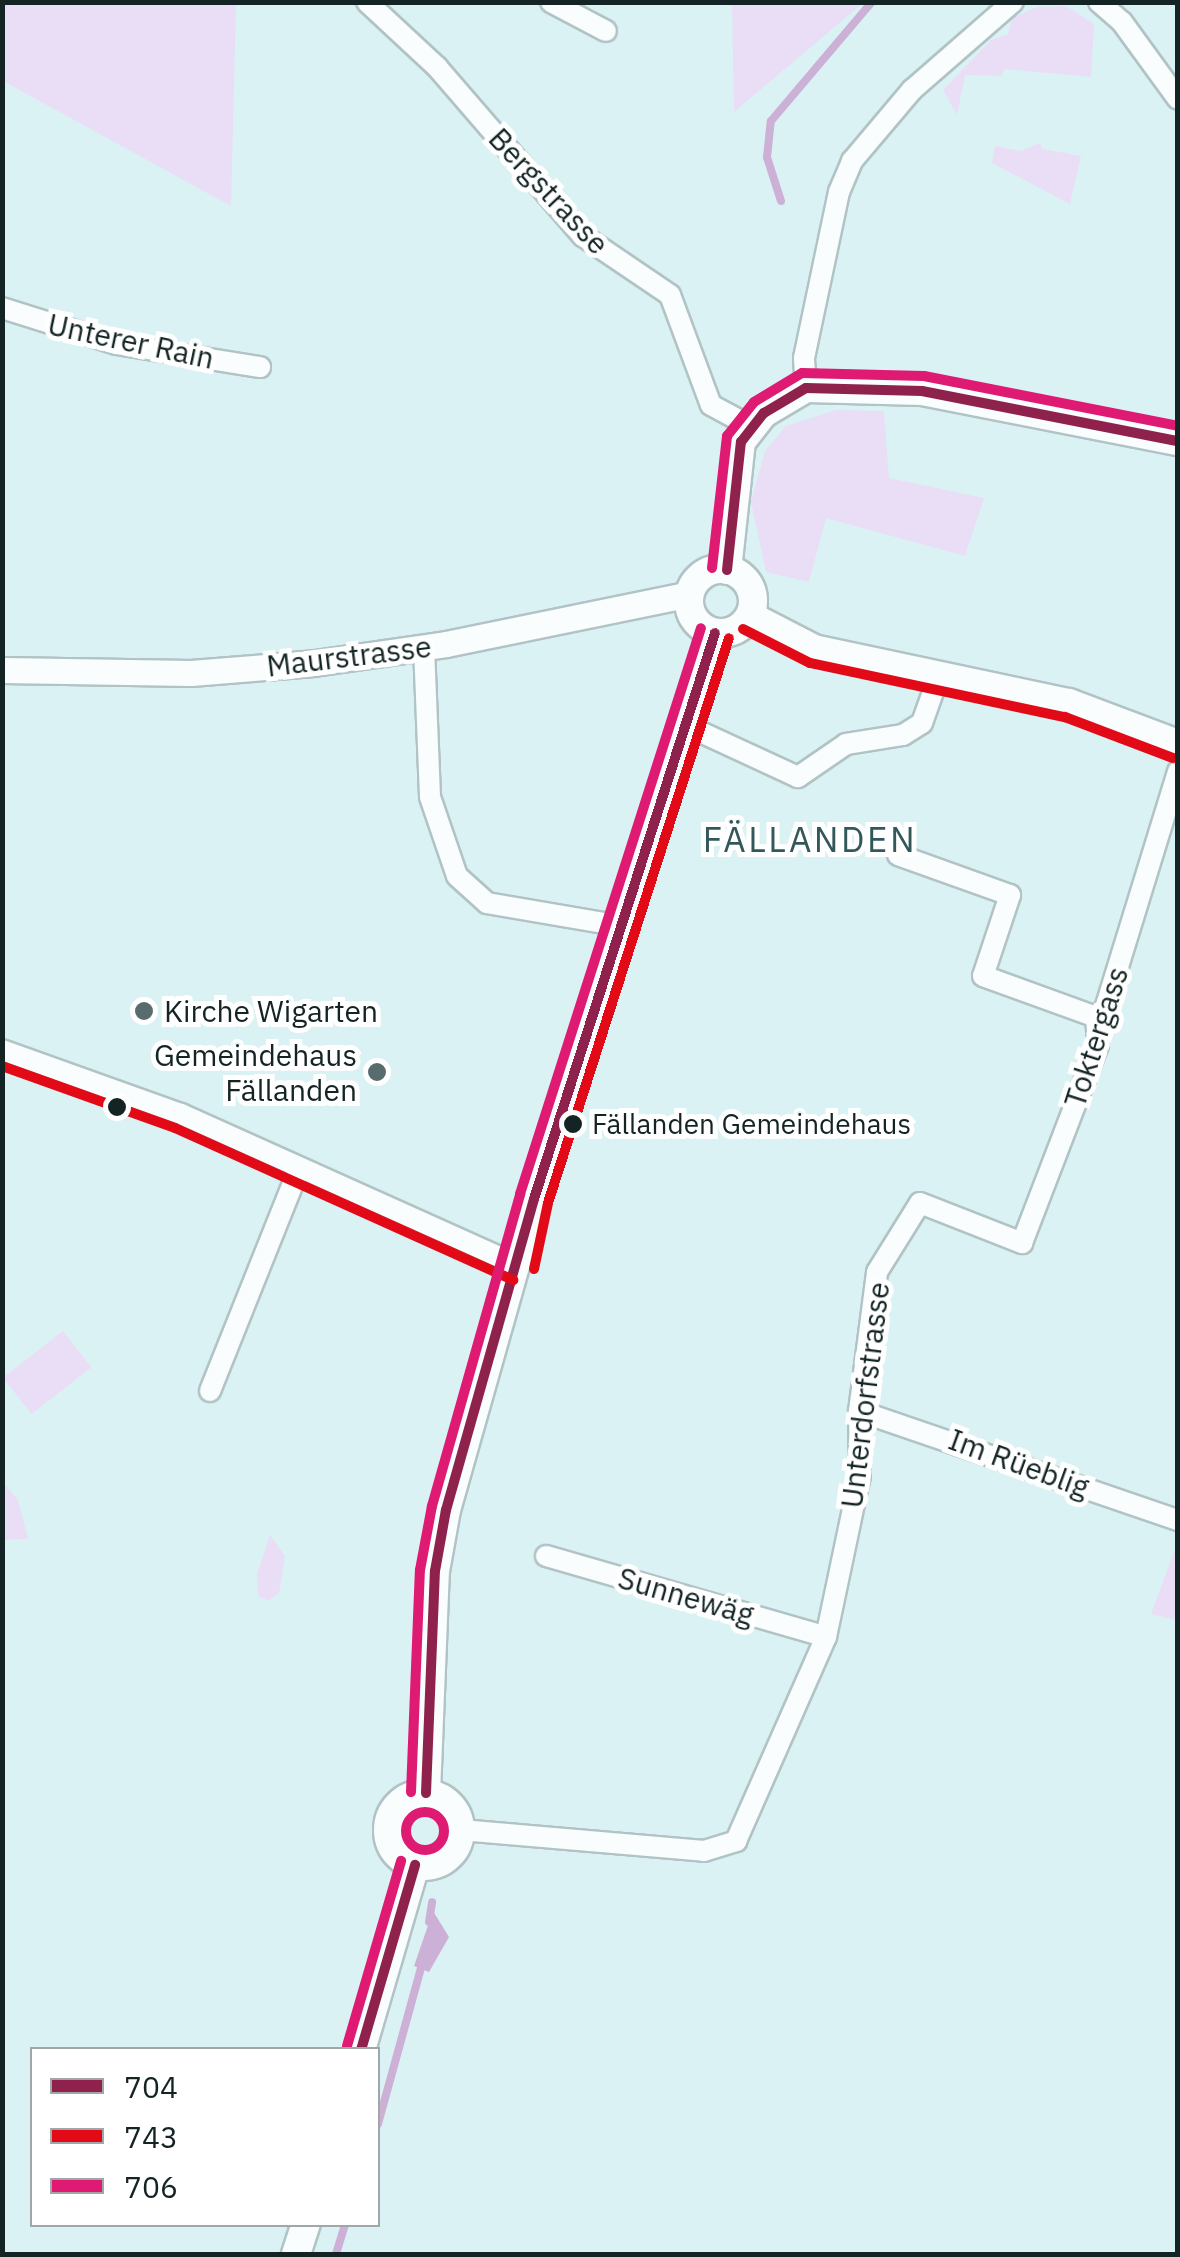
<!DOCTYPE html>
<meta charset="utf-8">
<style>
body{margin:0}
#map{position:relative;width:1180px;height:2257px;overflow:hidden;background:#daf2f4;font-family:"IBM Plex Sans",sans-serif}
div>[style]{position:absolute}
.green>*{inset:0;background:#eaddf6;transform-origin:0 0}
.water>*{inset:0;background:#cdb0d6}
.stream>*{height:8px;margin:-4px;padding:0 4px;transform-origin:4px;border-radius:4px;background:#cdb0d6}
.roads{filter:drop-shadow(2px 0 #b1c3c5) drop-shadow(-2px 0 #b1c3c5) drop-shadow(0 2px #b1c3c5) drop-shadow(0 -2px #b1c3c5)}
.minor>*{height:20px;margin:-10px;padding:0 10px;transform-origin:10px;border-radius:10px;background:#f9fdfd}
.tertiary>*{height:25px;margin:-12.5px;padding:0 12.5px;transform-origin:12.5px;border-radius:12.5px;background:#f9fdfd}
.secondary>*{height:28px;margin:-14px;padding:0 14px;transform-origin:14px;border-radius:14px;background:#f9fdfd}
.secondary>.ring{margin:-14px;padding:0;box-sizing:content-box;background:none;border:28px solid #f9fdfd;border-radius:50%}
.bus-1>*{height:10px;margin:-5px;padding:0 5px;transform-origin:5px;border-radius:5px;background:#8e224d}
.bus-2>*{height:10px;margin:-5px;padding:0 5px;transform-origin:5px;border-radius:5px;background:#e20a16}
.bus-3>*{height:10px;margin:-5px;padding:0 5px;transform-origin:5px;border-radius:5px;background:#de1a72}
.bus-3>.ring{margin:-5px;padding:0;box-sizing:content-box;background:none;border:10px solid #de1a72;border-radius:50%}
.dots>*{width:28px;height:28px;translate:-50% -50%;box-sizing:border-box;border:5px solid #fff;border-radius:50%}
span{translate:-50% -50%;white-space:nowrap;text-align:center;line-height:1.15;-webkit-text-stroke:10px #fff;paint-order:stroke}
.bus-label{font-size:28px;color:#142425}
.left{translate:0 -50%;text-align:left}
.street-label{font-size:30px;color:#142425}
.poi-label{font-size:30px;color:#142425}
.right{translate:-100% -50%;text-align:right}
.quarter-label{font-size:35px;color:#33585c;letter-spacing:2.5px}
.frame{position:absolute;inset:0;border:5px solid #142425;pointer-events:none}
.legend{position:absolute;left:30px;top:2047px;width:350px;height:180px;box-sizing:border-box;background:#fff;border:2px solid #a1a7a8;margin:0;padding:12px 18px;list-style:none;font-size:30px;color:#142425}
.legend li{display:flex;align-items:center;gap:20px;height:50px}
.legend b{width:50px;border:2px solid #a1a7a8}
</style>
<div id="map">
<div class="green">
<div style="clip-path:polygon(732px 2px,863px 2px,863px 3px,734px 112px)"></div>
<div style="clip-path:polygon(2px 3px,236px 3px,231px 206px,3px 81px)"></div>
<div style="clip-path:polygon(1066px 6px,1094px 24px,1091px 77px,1005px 69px,1001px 76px,965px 75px,957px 115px,943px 90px,991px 40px,1008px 34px,1012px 18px,1037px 7px)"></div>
<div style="clip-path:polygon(1040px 143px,1042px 149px,1081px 156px,1070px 204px,992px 163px,995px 146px,1021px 151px)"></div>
<div style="clip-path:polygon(836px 410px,884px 411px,889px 478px,984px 498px,965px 556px,826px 518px,809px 582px,766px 572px,751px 502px,765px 451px,786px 426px)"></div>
<div style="left:63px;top:1331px;width:46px;height:76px;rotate:52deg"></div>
<div style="clip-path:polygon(2px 1481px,18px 1500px,28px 1539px,3px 1540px)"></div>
<div style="clip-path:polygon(270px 1535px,285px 1556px,279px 1593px,268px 1601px,258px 1596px,257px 1574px)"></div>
<div style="clip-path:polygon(1174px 1552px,1178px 1554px,1177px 1620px,1151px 1614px)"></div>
</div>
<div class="water">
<div style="clip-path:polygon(433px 1911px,449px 1937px,429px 1972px,414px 1966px)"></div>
</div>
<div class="stream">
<div style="left:781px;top:201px;width:46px;rotate:-107.7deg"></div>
<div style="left:767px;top:157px;width:36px;rotate:-84deg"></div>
<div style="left:771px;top:121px;width:156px;rotate:-49.7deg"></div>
<div style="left:429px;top:1922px;width:20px;rotate:-81deg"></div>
<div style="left:378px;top:2124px;width:169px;rotate:-74.6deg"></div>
<div style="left:336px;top:2254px;width:31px;rotate:-73deg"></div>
</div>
<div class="roads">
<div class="minor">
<div style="left:367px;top:2px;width:96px;rotate:42.9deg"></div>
<div style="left:437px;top:67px;width:223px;rotate:49.2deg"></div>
<div style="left:583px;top:236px;width:105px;rotate:34.1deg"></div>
<div style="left:670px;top:295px;width:117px;rotate:69.6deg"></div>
<div style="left:711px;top:405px;width:44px;rotate:28.3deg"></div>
<div style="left:551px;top:2px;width:62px;rotate:27.8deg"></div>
<div style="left:1099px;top:2px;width:30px;rotate:41deg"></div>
<div style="left:1122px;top:22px;width:95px;rotate:54deg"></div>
<div style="left:2px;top:308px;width:120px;rotate:17.5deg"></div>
<div style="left:116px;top:344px;width:146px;rotate:9.1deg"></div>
<div style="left:806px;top:388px;width:30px;rotate:-94deg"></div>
<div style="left:804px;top:358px;width:170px;rotate:-78.1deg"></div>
<div style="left:839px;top:192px;width:34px;rotate:-67deg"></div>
<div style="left:852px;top:161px;width:93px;rotate:-49.8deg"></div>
<div style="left:912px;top:90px;width:134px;rotate:-41.1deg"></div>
<div style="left:424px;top:647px;width:150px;rotate:87.7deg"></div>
<div style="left:430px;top:797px;width:83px;rotate:71.1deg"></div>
<div style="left:457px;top:876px;width:40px;rotate:42deg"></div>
<div style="left:487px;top:903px;width:136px;rotate:9.7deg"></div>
<div style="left:681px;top:723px;width:129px;rotate:24.8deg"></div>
<div style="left:798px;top:777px;width:58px;rotate:-34.5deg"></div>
<div style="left:846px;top:744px;width:58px;rotate:-9deg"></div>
<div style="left:903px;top:735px;width:22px;rotate:-32deg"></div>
<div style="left:922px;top:723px;width:51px;rotate:-70.5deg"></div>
<div style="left:898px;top:855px;width:119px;rotate:19.7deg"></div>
<div style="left:1010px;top:895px;width:85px;rotate:108.4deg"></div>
<div style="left:983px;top:976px;width:120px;rotate:19.9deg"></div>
<div style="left:1096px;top:1017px;width:12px;rotate:-42deg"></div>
<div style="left:1105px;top:1009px;width:249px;rotate:-72.9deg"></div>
<div style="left:2px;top:1050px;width:190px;rotate:19.7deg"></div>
<div style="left:181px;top:1114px;width:371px;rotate:24.2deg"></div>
<div style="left:210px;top:1391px;width:239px;rotate:-68.2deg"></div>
<div style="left:859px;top:1411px;width:337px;rotate:18.9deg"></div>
<div style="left:546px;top:1556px;width:291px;rotate:16.1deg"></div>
<div style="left:461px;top:1830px;width:244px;rotate:4.9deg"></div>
<div style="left:704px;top:1851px;width:34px;rotate:-17deg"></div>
<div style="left:736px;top:1841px;width:223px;rotate:-66.2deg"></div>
<div style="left:826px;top:1637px;width:165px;rotate:-78.1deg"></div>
<div style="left:860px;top:1476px;width:65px;rotate:-90.9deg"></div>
<div style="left:859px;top:1411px;width:140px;rotate:-82.6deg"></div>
<div style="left:877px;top:1272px;width:81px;rotate:-58.1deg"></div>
<div style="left:920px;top:1203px;width:110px;rotate:21.4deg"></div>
<div style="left:1022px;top:1243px;width:212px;rotate:-69deg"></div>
<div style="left:1098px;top:1045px;width:28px;rotate:-94deg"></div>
</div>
<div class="tertiary">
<div style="left:2px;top:670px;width:189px;rotate:0.9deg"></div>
<div style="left:191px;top:673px;width:123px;rotate:-4.6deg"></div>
<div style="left:314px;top:663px;width:133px;rotate:-8.2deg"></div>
<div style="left:446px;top:644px;width:248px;rotate:-11.6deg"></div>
</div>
<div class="secondary">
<div class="ring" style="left:689px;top:569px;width:36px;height:36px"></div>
<div style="left:727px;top:570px;width:129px;rotate:-83.8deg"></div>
<div style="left:741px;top:442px;width:37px;rotate:-52deg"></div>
<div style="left:764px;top:413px;width:49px;rotate:-30.8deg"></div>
<div style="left:806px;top:388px;width:116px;rotate:1.5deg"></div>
<div style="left:922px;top:391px;width:261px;rotate:11.1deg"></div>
<div style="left:750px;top:616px;width:72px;rotate:27.3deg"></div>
<div style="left:814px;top:649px;width:261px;rotate:12deg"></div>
<div style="left:1069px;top:703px;width:116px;rotate:20.6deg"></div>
<div style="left:426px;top:1793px;width:222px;rotate:-87.7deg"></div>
<div style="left:435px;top:1571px;width:62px;rotate:-79.8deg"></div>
<div style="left:446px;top:1510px;width:323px;rotate:-74.2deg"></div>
<div style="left:534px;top:1199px;width:594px;rotate:-72.27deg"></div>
<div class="ring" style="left:388px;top:1794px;width:44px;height:44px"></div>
<div style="left:361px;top:2050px;width:193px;rotate:-73.7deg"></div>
<div style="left:296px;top:2254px;width:32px;rotate:-72deg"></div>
</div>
</div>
<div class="bus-1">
<div style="left:727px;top:570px;width:129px;rotate:-83.8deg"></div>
<div style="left:741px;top:442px;width:37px;rotate:-52deg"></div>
<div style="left:764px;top:413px;width:49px;rotate:-30.8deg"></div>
<div style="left:806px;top:388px;width:116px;rotate:1.5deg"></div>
<div style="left:922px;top:391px;width:261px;rotate:11.1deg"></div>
<div style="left:426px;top:1793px;width:222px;rotate:-87.7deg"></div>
<div style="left:435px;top:1571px;width:62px;rotate:-79.8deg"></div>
<div style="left:446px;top:1510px;width:323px;rotate:-74.2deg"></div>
<div style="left:534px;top:1199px;width:594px;rotate:-72.27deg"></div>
<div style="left:361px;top:2050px;width:193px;rotate:-73.7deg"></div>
</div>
<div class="bus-2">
<div style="left:743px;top:629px;width:75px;rotate:26.9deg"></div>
<div style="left:810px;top:663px;width:261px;rotate:12deg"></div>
<div style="left:1065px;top:717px;width:116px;rotate:20.8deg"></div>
<div style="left:2px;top:1066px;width:184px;rotate:19.7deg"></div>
<div style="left:175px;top:1128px;width:371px;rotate:24.2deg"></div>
<div style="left:534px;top:1269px;width:67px;rotate:-78deg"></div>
<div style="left:548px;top:1203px;width:593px;rotate:-72.24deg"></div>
</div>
<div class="bus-3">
<div style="left:712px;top:568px;width:133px;rotate:-83.5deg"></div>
<div style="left:727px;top:436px;width:43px;rotate:-51.5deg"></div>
<div style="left:754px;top:402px;width:56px;rotate:-31.1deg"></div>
<div style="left:802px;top:373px;width:122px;rotate:1.4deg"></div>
<div style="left:924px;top:376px;width:259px;rotate:11.1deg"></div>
<div style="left:411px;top:1792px;width:222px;rotate:-87.7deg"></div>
<div style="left:420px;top:1570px;width:65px;rotate:-79.4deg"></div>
<div style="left:432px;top:1506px;width:324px;rotate:-74.2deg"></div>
<div style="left:520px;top:1194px;width:594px;rotate:-72.27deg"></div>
<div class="ring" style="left:406px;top:1812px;width:28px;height:28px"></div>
<div style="left:347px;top:2046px;width:193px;rotate:-73.7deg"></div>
</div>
<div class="dots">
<div style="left:144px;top:1011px;background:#596c6d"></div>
<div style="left:377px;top:1072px;background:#596c6d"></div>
<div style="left:117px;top:1107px;background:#142425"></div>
<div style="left:573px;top:1124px;background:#142425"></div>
</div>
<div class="bus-label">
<span class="left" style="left:592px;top:1124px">Fällanden Gemeindehaus</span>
</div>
<div class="street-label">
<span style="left:549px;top:191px;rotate:47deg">Bergstrasse</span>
<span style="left:131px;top:341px;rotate:12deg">Unterer Rain</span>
<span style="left:349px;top:656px;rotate:-7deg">Maurstrasse</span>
<span style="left:1096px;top:1037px;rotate:-72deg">Toktergass</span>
<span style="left:865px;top:1395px;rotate:-83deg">Unterdorfstrasse</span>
<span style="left:1019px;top:1463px;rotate:20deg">Im Rüeblig</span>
<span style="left:686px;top:1596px;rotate:16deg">Sunnewäg</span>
</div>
<div class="poi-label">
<span class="left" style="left:164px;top:1011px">Kirche Wigarten</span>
<span class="right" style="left:357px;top:1072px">Gemeindehaus<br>Fällanden</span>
</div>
<div class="quarter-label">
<span style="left:810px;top:839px">FÄLLANDEN</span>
</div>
<div class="frame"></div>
<ul class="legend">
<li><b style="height:12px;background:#8e224d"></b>704</li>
<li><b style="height:12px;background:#e20a16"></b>743</li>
<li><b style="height:12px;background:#de1a72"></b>706</li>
</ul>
</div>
